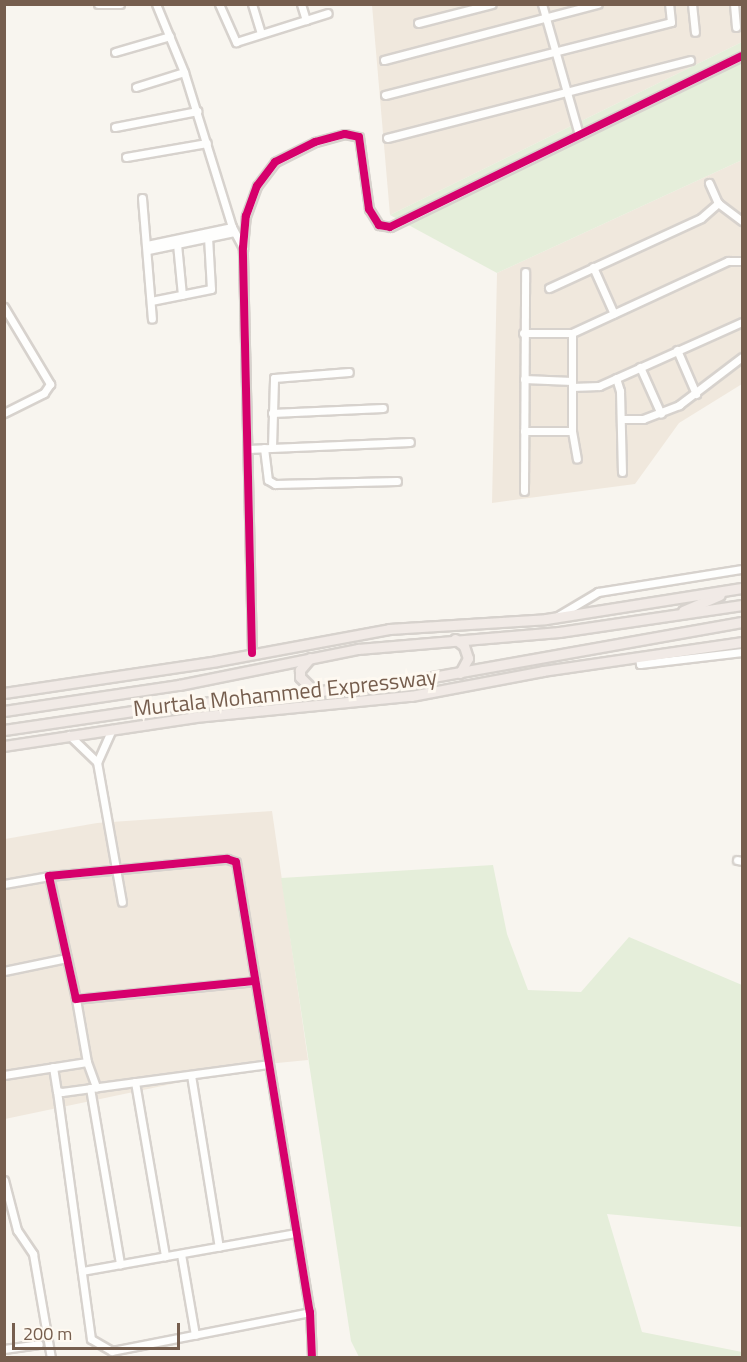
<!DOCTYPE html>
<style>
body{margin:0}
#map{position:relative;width:747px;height:1362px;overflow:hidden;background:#f8f5ef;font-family:"Titillium Web",sans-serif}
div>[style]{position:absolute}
.residential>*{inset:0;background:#f0e8dd}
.green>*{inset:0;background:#e5eeda}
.roads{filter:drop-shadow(2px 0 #d7d2cd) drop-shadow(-2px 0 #d7d2cd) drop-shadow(0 2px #d7d2cd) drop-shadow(0 -2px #d7d2cd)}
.minor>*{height:7px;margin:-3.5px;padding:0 3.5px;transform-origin:3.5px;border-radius:3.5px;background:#fefefd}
.highway>*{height:9px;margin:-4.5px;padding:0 4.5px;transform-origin:4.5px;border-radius:4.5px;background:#f1eae6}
.cycleway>*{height:8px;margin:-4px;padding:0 4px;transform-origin:4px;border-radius:4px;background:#d6006c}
span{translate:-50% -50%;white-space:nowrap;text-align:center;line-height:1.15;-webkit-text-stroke:6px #fef9f1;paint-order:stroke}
.street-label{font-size:22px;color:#765e4e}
.frame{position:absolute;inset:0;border:6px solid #765e4e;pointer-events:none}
.scale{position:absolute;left:12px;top:1323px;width:168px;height:27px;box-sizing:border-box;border:3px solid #765e4e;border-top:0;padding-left:8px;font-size:18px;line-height:21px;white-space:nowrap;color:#765e4e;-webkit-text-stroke:4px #fef9f1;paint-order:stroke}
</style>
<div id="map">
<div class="residential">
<div style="clip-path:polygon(372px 5px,742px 5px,742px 42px,390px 215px)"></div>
<div style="clip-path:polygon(742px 160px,742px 384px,679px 423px,635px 484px,492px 503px,497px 273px)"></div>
<div style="clip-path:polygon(272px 811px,308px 1060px,267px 1064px,5px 1119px,5px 839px,97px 823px)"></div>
</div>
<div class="green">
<div style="clip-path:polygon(742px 42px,742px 160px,497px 273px,390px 215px)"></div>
<div style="clip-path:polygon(493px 865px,507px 934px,528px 990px,581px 992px,629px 937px,742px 985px,742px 1227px,607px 1214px,642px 1332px,742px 1352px,742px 1357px,359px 1357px,351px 1341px,281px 878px)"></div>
</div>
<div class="roads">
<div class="minor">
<div style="left:98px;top:4px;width:22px"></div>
<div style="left:156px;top:4px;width:74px;rotate:67.6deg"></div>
<div style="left:184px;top:72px;width:162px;rotate:72.8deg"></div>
<div style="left:232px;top:227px;width:24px;rotate:62deg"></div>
<div style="left:219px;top:4px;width:42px;rotate:65.9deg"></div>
<div style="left:236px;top:42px;width:96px;rotate:-17.5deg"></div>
<div style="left:252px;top:4px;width:30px;rotate:73deg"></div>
<div style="left:301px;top:4px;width:17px;rotate:73deg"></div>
<div style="left:542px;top:4px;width:136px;rotate:74.2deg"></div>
<div style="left:692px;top:4px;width:28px;rotate:84deg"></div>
<div style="left:734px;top:4px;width:23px;rotate:85deg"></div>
<div style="left:418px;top:23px;width:76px;rotate:-14.4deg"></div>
<div style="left:115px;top:52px;width:57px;rotate:-16.2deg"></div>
<div style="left:384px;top:60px;width:221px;rotate:-14.7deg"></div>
<div style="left:136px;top:87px;width:50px;rotate:-17.4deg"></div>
<div style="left:385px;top:95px;width:295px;rotate:-14.3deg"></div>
<div style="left:671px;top:22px;width:18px;rotate:-96deg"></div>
<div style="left:115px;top:127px;width:84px;rotate:-11deg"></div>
<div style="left:387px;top:138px;width:313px;rotate:-14.4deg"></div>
<div style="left:126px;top:157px;width:82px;rotate:-9.8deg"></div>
<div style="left:709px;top:183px;width:22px;rotate:66deg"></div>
<div style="left:718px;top:203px;width:30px;rotate:37deg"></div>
<div style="left:142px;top:198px;width:121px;rotate:85.3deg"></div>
<div style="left:177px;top:244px;width:51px;rotate:84.4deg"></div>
<div style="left:147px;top:245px;width:87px;rotate:-12deg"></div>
<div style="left:148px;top:250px;width:88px;rotate:-11.8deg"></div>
<div style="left:593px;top:267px;width:51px;rotate:65.9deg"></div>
<div style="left:549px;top:288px;width:167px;rotate:-24.7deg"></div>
<div style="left:701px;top:218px;width:23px;rotate:-41deg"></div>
<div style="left:151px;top:301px;width:61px;rotate:-11.3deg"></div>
<div style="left:211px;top:289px;width:52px;rotate:-93.3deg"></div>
<div style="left:4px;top:307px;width:90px;rotate:59.1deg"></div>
<div style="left:50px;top:384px;width:11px;rotate:124deg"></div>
<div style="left:44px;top:393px;width:45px;rotate:153.4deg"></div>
<div style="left:523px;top:333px;width:49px"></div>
<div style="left:572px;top:333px;width:172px;rotate:-24.8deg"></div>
<div style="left:728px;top:261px;width:14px"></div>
<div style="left:677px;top:350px;width:48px;rotate:66.6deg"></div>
<div style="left:640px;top:367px;width:51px;rotate:65.9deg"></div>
<div style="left:616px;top:378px;width:14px;rotate:73deg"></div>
<div style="left:620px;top:391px;width:81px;rotate:88.6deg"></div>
<div style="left:524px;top:379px;width:48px;rotate:2.4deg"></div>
<div style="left:572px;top:387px;width:27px;rotate:-2deg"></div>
<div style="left:599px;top:386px;width:157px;rotate:-24.1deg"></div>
<div style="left:272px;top:413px;width:111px;rotate:-2.6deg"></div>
<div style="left:621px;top:419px;width:22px"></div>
<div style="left:643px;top:419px;width:39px;rotate:-21deg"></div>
<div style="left:679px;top:405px;width:79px;rotate:-37.3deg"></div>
<div style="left:524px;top:431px;width:48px"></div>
<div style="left:572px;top:431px;width:98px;rotate:-90deg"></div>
<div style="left:572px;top:431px;width:28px;rotate:80deg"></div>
<div style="left:272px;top:447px;width:69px;rotate:-88.3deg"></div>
<div style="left:274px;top:378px;width:75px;rotate:-4.6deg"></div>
<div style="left:264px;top:448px;width:32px;rotate:83deg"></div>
<div style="left:268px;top:480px;width:8px;rotate:30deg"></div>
<div style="left:275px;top:484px;width:122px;rotate:-1.4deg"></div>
<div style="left:248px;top:449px;width:162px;rotate:-2.5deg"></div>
<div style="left:524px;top:491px;width:219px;rotate:-89.7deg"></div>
<div style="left:556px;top:617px;width:49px;rotate:-30.8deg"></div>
<div style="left:598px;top:592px;width:146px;rotate:-9.1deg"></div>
<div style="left:252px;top:653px;width:405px;rotate:-91.3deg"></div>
<div style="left:243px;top:248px;width:32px;rotate:-85deg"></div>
<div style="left:246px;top:216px;width:32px;rotate:-70deg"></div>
<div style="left:257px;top:186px;width:30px;rotate:-53deg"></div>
<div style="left:275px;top:162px;width:45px;rotate:-26.6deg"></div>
<div style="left:315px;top:142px;width:31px;rotate:-15deg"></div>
<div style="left:345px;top:134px;width:14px;rotate:12deg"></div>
<div style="left:359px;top:137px;width:73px;rotate:82.1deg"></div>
<div style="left:369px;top:209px;width:19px;rotate:58deg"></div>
<div style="left:379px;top:225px;width:11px;rotate:10deg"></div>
<div style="left:390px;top:227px;width:391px;rotate:-25.9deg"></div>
<div style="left:639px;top:657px;width:7px;rotate:82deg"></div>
<div style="left:640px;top:664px;width:103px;rotate:-6.7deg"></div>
<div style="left:112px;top:729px;width:36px;rotate:114deg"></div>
<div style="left:97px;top:762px;width:142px;rotate:79.9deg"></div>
<div style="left:69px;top:735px;width:39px;rotate:44deg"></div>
<div style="left:737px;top:860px;width:5px;rotate:11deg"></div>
<div style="left:4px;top:884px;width:46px;rotate:-10.1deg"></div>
<div style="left:4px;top:971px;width:64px;rotate:-11.7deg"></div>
<div style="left:255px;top:981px;width:180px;rotate:174.3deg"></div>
<div style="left:76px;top:999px;width:126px;rotate:-102.4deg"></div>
<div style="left:49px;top:876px;width:179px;rotate:-5.5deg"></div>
<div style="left:227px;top:859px;width:9px;rotate:18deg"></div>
<div style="left:236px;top:862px;width:456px;rotate:80.7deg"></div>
<div style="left:310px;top:1312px;width:46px;rotate:87.5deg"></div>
<div style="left:76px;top:999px;width:64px;rotate:80.1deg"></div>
<div style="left:87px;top:1062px;width:27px;rotate:70deg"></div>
<div style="left:53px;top:1067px;width:24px;rotate:81deg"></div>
<div style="left:57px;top:1091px;width:5px;rotate:11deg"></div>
<div style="left:62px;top:1092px;width:208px;rotate:-7.7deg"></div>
<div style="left:4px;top:1075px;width:84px;rotate:-8.9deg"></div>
<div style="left:191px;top:1075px;width:174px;rotate:80.8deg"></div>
<div style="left:135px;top:1082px;width:177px;rotate:80.2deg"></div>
<div style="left:90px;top:1088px;width:179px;rotate:80.3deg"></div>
<div style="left:57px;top:1091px;width:250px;rotate:82.2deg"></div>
<div style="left:91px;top:1339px;width:24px;rotate:30deg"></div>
<div style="left:112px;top:1351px;width:202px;rotate:-11.1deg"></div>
<div style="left:4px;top:1180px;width:52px;rotate:75.4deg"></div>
<div style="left:17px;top:1230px;width:29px;rotate:56deg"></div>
<div style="left:33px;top:1254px;width:106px;rotate:80.2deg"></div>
<div style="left:181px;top:1254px;width:82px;rotate:80.2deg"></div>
<div style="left:82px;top:1271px;width:217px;rotate:-10.1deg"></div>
<div style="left:4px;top:1349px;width:35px;rotate:-8deg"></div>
</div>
<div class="highway">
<div style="left:683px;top:611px;width:40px;rotate:-23.4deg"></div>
<div style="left:455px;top:639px;width:11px;rotate:38deg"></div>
<div style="left:464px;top:646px;width:13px;rotate:72deg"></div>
<div style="left:468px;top:658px;width:17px;rotate:118deg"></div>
<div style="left:310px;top:658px;width:16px;rotate:130deg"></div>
<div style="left:300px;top:670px;width:7px;rotate:90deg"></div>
<div style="left:300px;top:677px;width:23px;rotate:45deg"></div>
<div style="left:4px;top:693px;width:215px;rotate:-8.5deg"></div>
<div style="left:217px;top:661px;width:175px;rotate:-10.5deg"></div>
<div style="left:389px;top:629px;width:157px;rotate:-3.6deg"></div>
<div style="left:546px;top:619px;width:198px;rotate:-9deg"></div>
<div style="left:4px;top:711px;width:177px;rotate:-8.5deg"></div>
<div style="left:179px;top:685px;width:183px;rotate:-11.4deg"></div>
<div style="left:358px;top:649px;width:202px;rotate:-4.8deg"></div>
<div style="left:559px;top:632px;width:185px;rotate:-8.4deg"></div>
<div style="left:4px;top:730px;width:151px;rotate:-8.4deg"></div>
<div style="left:153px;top:708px;width:247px;rotate:-5.8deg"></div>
<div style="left:399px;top:683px;width:348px;rotate:-10.1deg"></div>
<div style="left:4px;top:746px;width:193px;rotate:-8.6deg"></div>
<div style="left:195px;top:717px;width:217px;rotate:-5.6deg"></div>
<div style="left:411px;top:696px;width:134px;rotate:-10.7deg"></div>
<div style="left:543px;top:671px;width:201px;rotate:-8.3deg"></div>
</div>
</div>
<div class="cycleway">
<div style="left:252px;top:653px;width:405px;rotate:-91.3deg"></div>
<div style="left:243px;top:248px;width:32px;rotate:-85deg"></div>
<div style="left:246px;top:216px;width:32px;rotate:-70deg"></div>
<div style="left:257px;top:186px;width:30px;rotate:-53deg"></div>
<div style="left:275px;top:162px;width:45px;rotate:-26.6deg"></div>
<div style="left:315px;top:142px;width:31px;rotate:-15deg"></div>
<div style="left:345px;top:134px;width:14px;rotate:12deg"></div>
<div style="left:359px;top:137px;width:73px;rotate:82.1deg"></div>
<div style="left:369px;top:209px;width:19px;rotate:58deg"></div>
<div style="left:379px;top:225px;width:11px;rotate:10deg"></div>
<div style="left:390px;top:227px;width:391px;rotate:-25.9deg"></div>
<div style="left:255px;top:981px;width:180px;rotate:174.3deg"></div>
<div style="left:76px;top:999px;width:126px;rotate:-102.4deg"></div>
<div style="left:49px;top:876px;width:179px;rotate:-5.5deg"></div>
<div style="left:227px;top:859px;width:9px;rotate:18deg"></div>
<div style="left:236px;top:862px;width:456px;rotate:80.7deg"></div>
<div style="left:310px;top:1312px;width:46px;rotate:87.5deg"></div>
</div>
<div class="street-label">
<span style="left:285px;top:693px;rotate:-6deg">Murtala Mohammed Expressway</span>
</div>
<div class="frame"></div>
<div class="scale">200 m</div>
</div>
